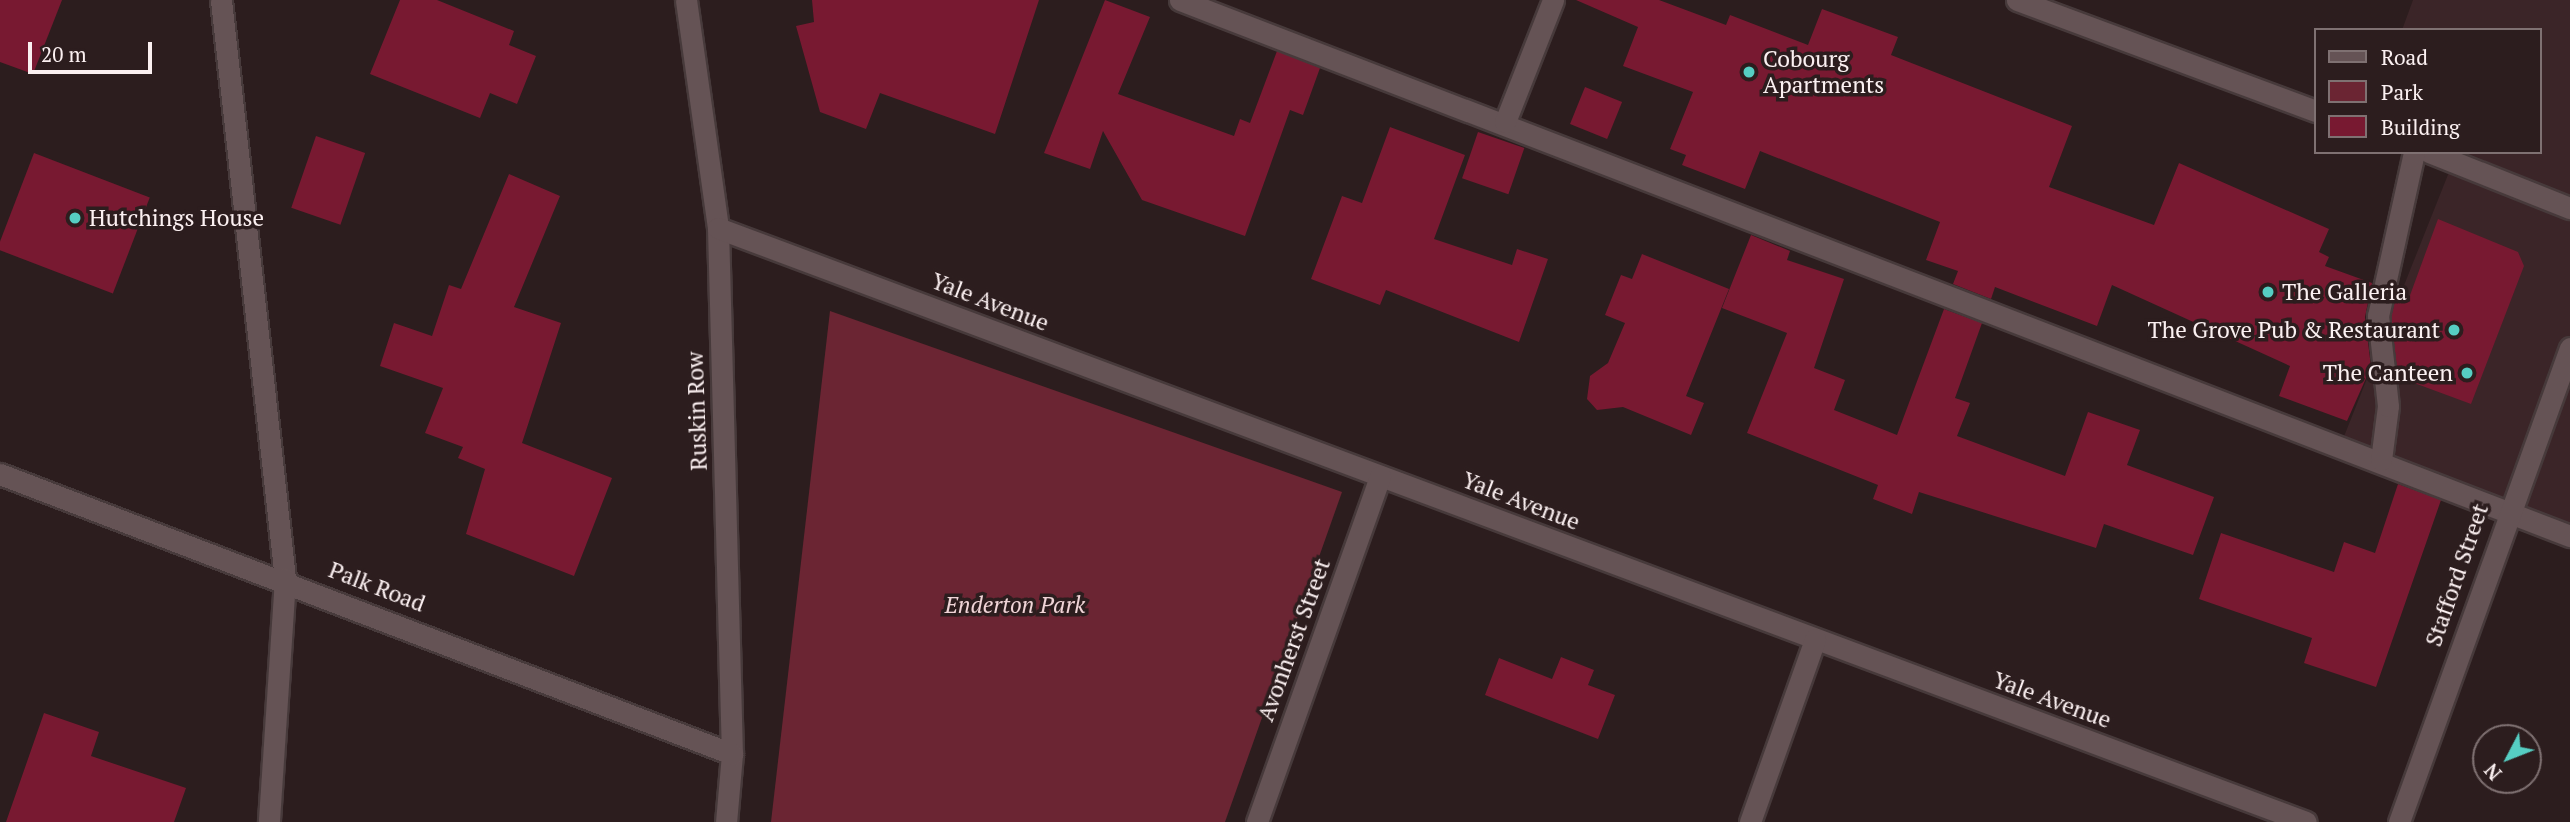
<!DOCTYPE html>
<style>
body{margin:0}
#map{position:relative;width:2570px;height:822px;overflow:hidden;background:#2c1d1e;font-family:"PT Serif",serif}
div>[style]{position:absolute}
.built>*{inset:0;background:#3b2528}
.green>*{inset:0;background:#6b2533}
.building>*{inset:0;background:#781931;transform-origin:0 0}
.roads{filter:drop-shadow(2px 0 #473a3b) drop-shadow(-2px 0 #473a3b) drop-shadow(0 2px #473a3b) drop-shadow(0 -2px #473a3b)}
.minor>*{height:21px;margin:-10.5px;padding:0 10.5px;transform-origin:10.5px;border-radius:10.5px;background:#655355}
.dots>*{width:19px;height:19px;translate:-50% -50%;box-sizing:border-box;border:4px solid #2c1d1e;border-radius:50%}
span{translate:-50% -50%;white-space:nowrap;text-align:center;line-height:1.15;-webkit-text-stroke:7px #2c1d1e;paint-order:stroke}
.poi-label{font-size:23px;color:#fbf0f1}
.left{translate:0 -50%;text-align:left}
.right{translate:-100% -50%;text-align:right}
.street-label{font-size:23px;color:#fbf0f1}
.park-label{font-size:23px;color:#f0d4d7;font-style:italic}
.legend{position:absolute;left:2314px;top:28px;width:228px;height:126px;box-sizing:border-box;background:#2c1d1e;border:2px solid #7f7172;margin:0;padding:9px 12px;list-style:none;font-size:21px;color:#fbf0f1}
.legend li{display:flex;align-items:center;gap:14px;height:35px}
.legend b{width:35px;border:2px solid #7f7172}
.north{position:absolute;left:2472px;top:724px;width:70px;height:70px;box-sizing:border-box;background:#2c1d1e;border:2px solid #7f7172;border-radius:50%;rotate:228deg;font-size:19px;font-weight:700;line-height:28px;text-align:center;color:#fbf0f1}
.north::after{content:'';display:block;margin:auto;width:24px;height:32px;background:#56cec3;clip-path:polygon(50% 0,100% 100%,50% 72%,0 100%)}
.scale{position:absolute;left:28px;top:42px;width:124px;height:32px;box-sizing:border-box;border:4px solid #fbf0f1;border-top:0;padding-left:9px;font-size:21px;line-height:24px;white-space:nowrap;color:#fbf0f1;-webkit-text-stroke:5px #2c1d1e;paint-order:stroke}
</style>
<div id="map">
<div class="built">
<div style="clip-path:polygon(2413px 0,2570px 0,2570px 536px,2341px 444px,2453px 162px,2429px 152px,2540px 152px,2540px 30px,2402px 30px)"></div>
</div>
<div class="green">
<div style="clip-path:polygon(830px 311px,1342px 492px,1225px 822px,771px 822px)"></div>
</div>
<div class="building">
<div style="clip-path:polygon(0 0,62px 0,33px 74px,0 62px)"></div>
<div style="clip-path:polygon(400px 0,437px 0,514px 31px,509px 45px,536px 56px,517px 104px,490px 93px,480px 118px,370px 74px)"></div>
<div style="clip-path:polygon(812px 0,1039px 0,995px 134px,880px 93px,866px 129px,820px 112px,796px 26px,814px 22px)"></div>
<div style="clip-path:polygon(1105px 0,1150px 17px,1118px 94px,1234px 136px,1240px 119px,1250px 123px,1277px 51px,1320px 68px,1303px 115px,1290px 110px,1245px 236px,1142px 200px,1103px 131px,1090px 169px,1044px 153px)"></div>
<div style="clip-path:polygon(1576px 0,1659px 0,1726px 25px,1730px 15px,1808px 45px,1822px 9px,1898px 37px,1891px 55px,2072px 126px,2049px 187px,2154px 225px,2179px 163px,2329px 229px,2319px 252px,2329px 257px,2325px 266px,2372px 283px,2365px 317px,2371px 367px,2347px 421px,2279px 396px,2290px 366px,2112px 285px,2097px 326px,1995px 287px,1991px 299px,1953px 284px,1958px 271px,1926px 260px,1940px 222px,1760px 151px,1745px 189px,1682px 165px,1686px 155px,1670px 149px,1693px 92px,1623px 66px,1638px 27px)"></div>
<div style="left:1585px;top:87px;width:40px;height:40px;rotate:22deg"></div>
<div style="clip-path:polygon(1390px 127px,1465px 155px,1434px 239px,1512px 265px,1517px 249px,1548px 259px,1519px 342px,1386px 290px,1380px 305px,1311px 279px,1342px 196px,1362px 203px)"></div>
<div style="left:1478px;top:132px;width:49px;height:49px;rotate:19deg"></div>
<div style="left:316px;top:136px;width:52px;height:76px;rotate:19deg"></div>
<div style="left:34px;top:153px;width:124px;height:103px;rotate:21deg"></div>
<div style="clip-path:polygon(509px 174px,560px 196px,514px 307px,561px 323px,522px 443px,612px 478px,574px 576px,466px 534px,485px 469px,458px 458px,463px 447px,425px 433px,443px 388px,380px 366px,394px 323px,432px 336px,449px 285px,461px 289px)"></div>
<div style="clip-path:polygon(2438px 219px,2518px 252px,2524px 266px,2471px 404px,2398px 377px,2391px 317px,2397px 293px,2409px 298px)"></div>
<div style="clip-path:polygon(1751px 235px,1790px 251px,1787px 260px,1844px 279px,1814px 368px,1845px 380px,1834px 410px,1897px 435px,1944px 309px,1982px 323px,1955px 398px,1970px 403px,1957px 436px,2065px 476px,2088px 412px,2140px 430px,2127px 465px,2214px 497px,2193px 555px,2104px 524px,2096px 548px,1919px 492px,1912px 514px,1873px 499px,1878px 485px,1747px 433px,1787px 333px,1722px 308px)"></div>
<div style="clip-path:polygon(1642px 254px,1729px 289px,1686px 396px,1704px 403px,1691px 435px,1623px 407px,1597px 410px,1587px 399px,1590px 376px,1608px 363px,1625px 323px,1605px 315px,1621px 275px,1632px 279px)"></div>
<div style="clip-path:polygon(2398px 484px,2441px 500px,2376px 687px,2304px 663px,2312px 638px,2199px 599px,2221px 533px,2334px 572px,2344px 542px,2375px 553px)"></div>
<div style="clip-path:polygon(1561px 657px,1594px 670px,1588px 685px,1615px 695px,1598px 739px,1485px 695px,1499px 658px,1552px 679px)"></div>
<div style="clip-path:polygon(44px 713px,99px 732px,91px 756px,186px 788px,174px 822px,6px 822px)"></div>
</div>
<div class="roads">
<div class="minor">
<div style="left:221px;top:0;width:583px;rotate:83.69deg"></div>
<div style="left:285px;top:579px;width:244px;rotate:93.8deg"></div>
<div style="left:686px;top:0;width:230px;rotate:82deg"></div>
<div style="left:718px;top:228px;width:526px;rotate:88.48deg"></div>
<div style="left:732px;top:754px;width:68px;rotate:95deg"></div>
<div style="left:1180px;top:0;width:1490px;rotate:21.09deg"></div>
<div style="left:2017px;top:0;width:319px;rotate:20.4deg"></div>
<div style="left:1505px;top:122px;width:131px;rotate:-68.5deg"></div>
<div style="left:2429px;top:152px;width:152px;rotate:21.7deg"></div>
<div style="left:718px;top:228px;width:1695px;rotate:20.51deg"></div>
<div style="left:2381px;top:460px;width:54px;rotate:-82.6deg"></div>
<div style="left:2388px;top:406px;width:91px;rotate:-96.3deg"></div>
<div style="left:2378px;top:316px;width:168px;rotate:-77.6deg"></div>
<div style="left:0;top:474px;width:784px;rotate:20.93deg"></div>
<div style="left:1257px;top:822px;width:367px;rotate:-70.4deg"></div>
<div style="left:1750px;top:822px;width:194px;rotate:-70.4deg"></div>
<div style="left:2399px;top:822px;width:504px;rotate:-70.16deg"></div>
</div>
</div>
<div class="dots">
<div style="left:1749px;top:72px;background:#56cec3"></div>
<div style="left:75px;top:218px;background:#56cec3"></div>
<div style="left:2268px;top:292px;background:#56cec3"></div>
<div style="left:2454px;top:330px;background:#56cec3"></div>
<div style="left:2467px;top:373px;background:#56cec3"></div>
</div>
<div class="poi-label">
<span class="left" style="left:1763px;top:72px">Cobourg<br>Apartments</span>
<span class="left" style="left:89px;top:218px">Hutchings House</span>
<span class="left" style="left:2282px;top:292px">The Galleria</span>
<span class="right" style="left:2440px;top:330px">The Grove Pub &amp; Restaurant</span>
<span class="right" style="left:2453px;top:373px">The Canteen</span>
</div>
<div class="street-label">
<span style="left:990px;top:302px;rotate:21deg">Yale Avenue</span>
<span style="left:697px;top:411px;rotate:-92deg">Ruskin Row</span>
<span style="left:1521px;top:501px;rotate:21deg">Yale Avenue</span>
<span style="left:2457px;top:575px;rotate:-71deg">Stafford Street</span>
<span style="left:377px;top:587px;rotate:21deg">Palk Road</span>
<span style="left:1294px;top:640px;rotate:-70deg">Avonherst Street</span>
<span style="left:2052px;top:700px;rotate:20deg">Yale Avenue</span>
</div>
<div class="park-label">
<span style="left:1015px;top:605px">Enderton Park</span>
</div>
<ul class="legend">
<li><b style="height:9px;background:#655355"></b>Road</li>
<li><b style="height:19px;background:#6b2533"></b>Park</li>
<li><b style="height:19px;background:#781931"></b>Building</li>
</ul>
<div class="north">N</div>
<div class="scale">20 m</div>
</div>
